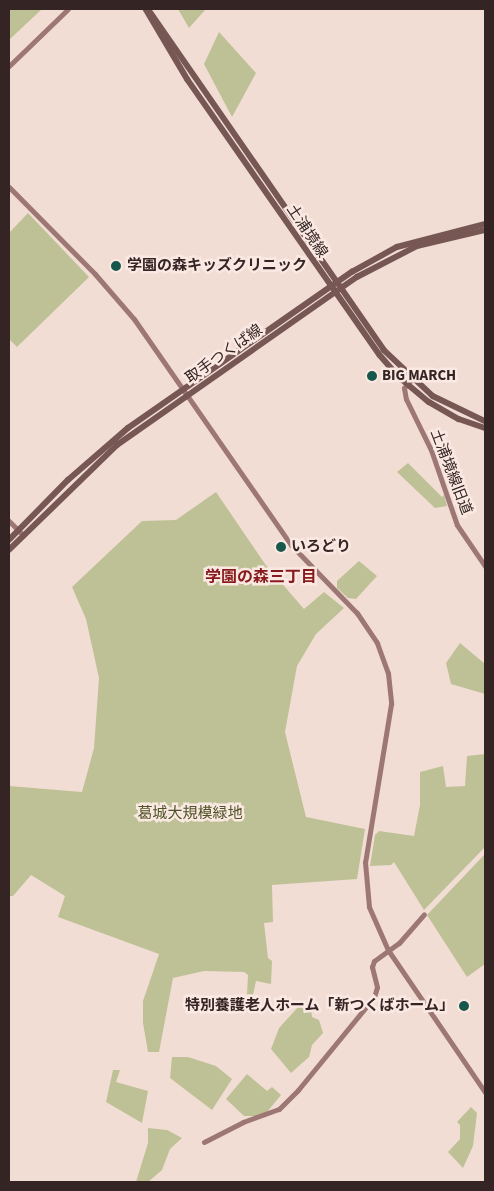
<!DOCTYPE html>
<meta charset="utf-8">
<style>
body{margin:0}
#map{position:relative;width:494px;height:1191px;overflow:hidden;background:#f2ddd5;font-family:"Source Sans 3","Noto Sans JP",sans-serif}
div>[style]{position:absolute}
.green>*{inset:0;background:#bec195}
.secondary>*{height:5px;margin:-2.5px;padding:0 2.5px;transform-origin:2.5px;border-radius:2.5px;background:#9d7773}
.primary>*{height:5.5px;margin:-2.75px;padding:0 2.75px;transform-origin:2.75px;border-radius:2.75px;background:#775754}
.dots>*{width:14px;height:14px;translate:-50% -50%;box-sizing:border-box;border:2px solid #fae8e2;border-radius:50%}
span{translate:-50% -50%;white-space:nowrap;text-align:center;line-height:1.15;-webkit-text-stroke:5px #fae8e2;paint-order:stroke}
.street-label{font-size:15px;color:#342524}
.poi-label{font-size:15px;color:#342524;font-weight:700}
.left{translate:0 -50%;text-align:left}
.right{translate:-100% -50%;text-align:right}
.park-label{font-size:15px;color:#4f5327}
.neighbourhood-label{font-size:16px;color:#871a1c;font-weight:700}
.frame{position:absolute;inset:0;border:10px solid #342524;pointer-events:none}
</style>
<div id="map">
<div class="green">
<div style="clip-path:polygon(9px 9px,42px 9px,9px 40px)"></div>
<div style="clip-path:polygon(178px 9px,206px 9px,189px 28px)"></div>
<div style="clip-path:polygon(219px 32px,256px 73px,232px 117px,204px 64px)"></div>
<div style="clip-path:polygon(28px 213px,89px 277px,17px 347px,9px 339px,9px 233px)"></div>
<div style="clip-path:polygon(408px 463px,442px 497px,444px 495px,447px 506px,435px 508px,397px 472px)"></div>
<div style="clip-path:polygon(216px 492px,265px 564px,304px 609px,324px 592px,344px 608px,316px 634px,297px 666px,285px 732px,306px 817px,365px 829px,357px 879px,272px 885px,273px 922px,264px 923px,268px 958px,272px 961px,271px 984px,256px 981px,253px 995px,247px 994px,248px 975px,244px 972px,204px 971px,173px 978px,159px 1052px,148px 1052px,143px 1023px,143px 1001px,159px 954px,58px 917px,65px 896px,31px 875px,13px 896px,9px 896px,9px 786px,82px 792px,94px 748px,99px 678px,86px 619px,72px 587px,142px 521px,176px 520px)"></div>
<div style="clip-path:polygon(359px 561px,377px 576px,356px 599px,348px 598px,337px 588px,337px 581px)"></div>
<div style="clip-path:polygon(460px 643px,485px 664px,485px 694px,451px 684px,446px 663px)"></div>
<div style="clip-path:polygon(485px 754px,485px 847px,424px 910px,394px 862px,391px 865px,370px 866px,375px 835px,379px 831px,414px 836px,420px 805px,420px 772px,443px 766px,446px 787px,465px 786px,467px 756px)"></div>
<div style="clip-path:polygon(485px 854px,485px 964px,467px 977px,427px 915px)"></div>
<div style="clip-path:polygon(300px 1005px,311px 1008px,312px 1017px,319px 1020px,323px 1033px,312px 1045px,309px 1057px,291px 1073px,271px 1049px,279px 1028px)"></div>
<div style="clip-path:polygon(172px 1057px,188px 1057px,216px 1066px,232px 1079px,212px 1110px,170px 1078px)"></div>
<div style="clip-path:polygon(113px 1070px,120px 1070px,116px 1082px,148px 1091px,142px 1123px,106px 1102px)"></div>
<div style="clip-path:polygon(247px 1074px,267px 1091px,272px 1087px,281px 1095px,267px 1112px,259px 1116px,244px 1116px,226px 1099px)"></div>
<div style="clip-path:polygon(471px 1107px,477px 1113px,473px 1146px,463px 1168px,448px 1152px,460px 1139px,460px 1125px,457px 1122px)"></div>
<div style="clip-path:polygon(148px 1128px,167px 1130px,182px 1138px,170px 1149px,162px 1170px,148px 1182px,136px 1182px,148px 1143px)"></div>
</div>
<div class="secondary">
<div style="left:9px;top:66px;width:82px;rotate:-44deg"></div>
<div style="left:9px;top:187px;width:122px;rotate:45.3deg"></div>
<div style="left:95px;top:274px;width:60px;rotate:49.1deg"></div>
<div style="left:134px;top:319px;width:275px;rotate:55.2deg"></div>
<div style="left:291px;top:545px;width:95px;rotate:45.9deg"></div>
<div style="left:357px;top:613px;width:36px;rotate:56deg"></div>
<div style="left:377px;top:643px;width:32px;rotate:70deg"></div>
<div style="left:388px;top:673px;width:31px;rotate:84deg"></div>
<div style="left:391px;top:704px;width:160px;rotate:99.3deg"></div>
<div style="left:365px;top:862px;width:45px;rotate:84.9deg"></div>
<div style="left:369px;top:907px;width:47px;rotate:66.2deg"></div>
<div style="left:388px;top:950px;width:172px;rotate:55.7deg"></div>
<div style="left:412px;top:379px;width:12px;rotate:132deg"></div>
<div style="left:404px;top:388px;width:11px;rotate:80deg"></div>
<div style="left:406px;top:399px;width:57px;rotate:63.9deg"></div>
<div style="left:431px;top:450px;width:79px;rotate:70.9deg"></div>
<div style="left:457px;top:525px;width:50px;rotate:55.7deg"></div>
<div style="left:9px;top:521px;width:20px;rotate:45deg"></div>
<div style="left:204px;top:1142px;width:44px;rotate:-27.1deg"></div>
<div style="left:243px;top:1122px;width:38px;rotate:-20deg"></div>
<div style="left:279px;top:1109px;width:27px;rotate:-45deg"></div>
<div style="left:298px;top:1090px;width:120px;rotate:-50.7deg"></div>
<div style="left:374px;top:997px;width:10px;rotate:-73deg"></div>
<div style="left:377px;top:987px;width:21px;rotate:-104deg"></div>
<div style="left:372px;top:967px;width:6px;rotate:-72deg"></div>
<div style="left:374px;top:961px;width:31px;rotate:-36deg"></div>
<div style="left:399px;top:943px;width:38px;rotate:-49deg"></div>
</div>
<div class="primary">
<div style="left:146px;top:9px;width:82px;rotate:59.4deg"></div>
<div style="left:188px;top:80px;width:335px;rotate:55.1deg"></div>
<div style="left:380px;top:355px;width:28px;rotate:49deg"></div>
<div style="left:398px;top:376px;width:40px;rotate:40deg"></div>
<div style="left:429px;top:402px;width:34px;rotate:30deg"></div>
<div style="left:459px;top:419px;width:28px;rotate:19deg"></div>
<div style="left:151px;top:13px;width:410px;rotate:55.3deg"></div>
<div style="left:384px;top:350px;width:67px;rotate:43.2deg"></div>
<div style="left:433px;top:396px;width:58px;rotate:25.7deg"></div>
<div style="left:9px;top:540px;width:84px;rotate:-45.5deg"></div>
<div style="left:68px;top:480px;width:79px;rotate:-40.9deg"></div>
<div style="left:128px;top:428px;width:273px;rotate:-34.9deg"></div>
<div style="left:352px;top:272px;width:51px;rotate:-29.1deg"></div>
<div style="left:397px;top:247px;width:91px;rotate:-14.6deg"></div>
<div style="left:9px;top:550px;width:151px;rotate:-44.2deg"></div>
<div style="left:117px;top:445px;width:293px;rotate:-35deg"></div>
<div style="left:357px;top:277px;width:68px;rotate:-27.3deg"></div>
<div style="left:417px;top:246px;width:70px;rotate:-13.2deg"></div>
</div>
<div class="dots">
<div style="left:116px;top:266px;background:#18574b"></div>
<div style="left:372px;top:376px;background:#18574b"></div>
<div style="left:281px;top:547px;background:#18574b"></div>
<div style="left:464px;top:1006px;background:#18574b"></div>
</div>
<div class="street-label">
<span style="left:307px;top:231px;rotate:56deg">土浦境線</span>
<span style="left:224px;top:354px;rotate:-35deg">取手つくば線</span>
<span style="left:451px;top:472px;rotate:69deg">土浦境線旧道</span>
</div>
<div class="poi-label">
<span class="left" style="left:127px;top:266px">学園の森キッズクリニック</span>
<span class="left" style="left:382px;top:376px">BIG MARCH</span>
<span class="left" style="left:291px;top:547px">いろどり</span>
<span class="right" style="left:454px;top:1006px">特別養護老人ホーム「新つくばホーム」</span>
</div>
<div class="park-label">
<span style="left:190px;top:814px">葛城大規模緑地</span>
</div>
<div class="neighbourhood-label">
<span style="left:261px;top:577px">学園の森三丁目</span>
</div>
<div class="frame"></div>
</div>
